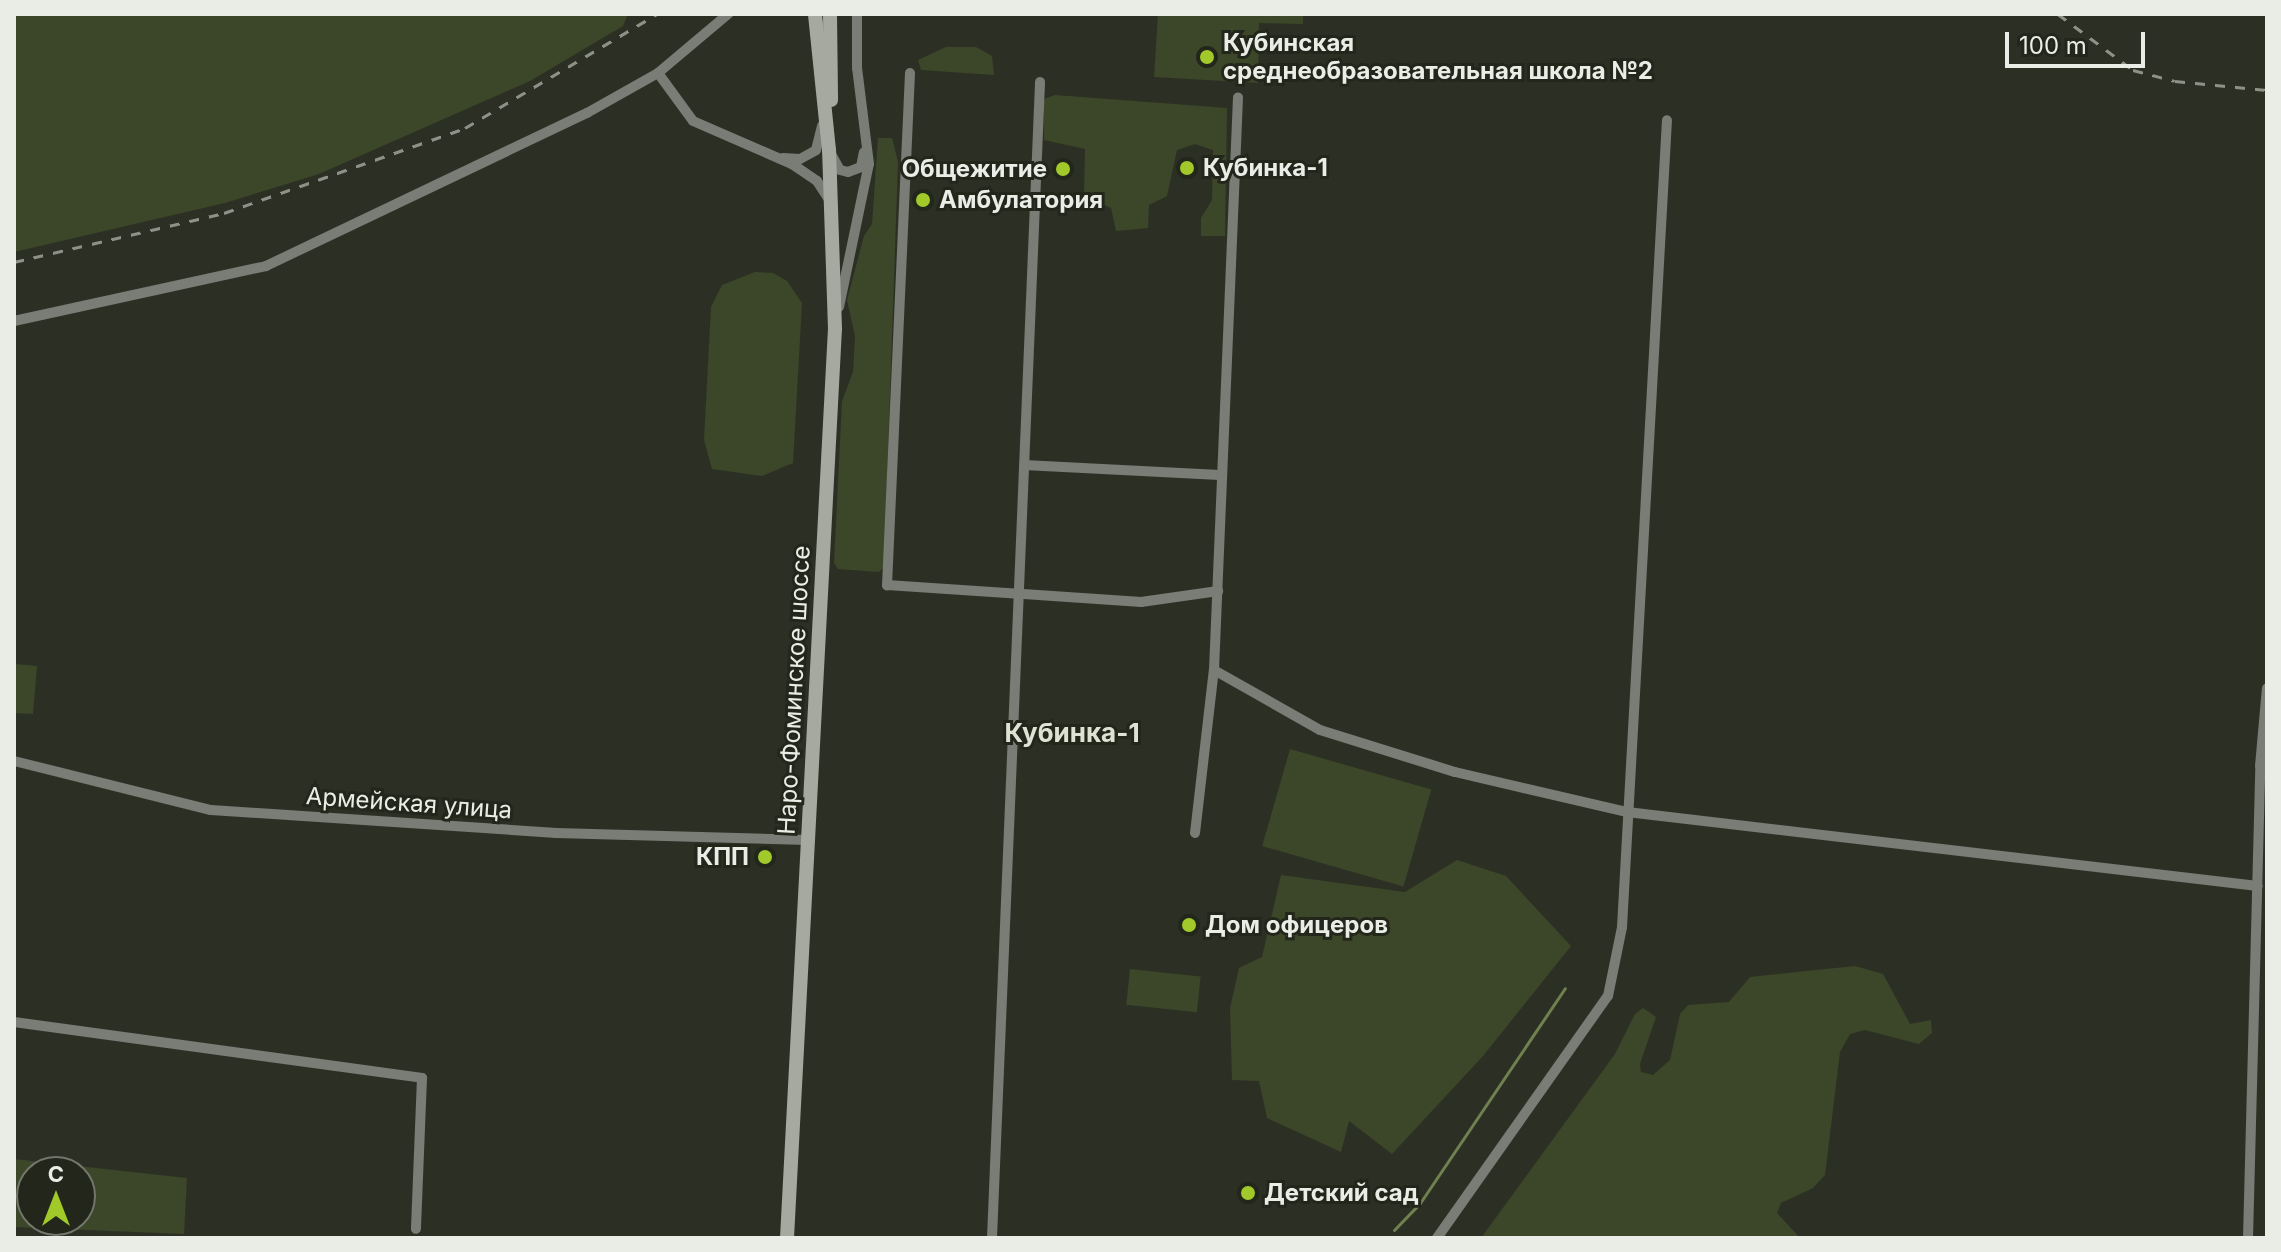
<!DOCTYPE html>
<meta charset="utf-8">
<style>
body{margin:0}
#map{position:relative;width:2281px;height:1252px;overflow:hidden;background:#2c3024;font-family:Inter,sans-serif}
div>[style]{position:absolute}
.green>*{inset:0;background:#3c4628;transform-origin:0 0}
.stream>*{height:3px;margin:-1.5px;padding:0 1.5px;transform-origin:1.5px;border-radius:1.5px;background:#708050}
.minor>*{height:10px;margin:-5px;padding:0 5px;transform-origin:5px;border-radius:5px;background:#7a7c76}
.secondary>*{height:14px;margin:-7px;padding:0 7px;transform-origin:7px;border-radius:7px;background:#a5a99f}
.rail>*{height:3px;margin-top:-1.5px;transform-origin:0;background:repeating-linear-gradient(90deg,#8e9188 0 10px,transparent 0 20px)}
.dots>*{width:22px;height:22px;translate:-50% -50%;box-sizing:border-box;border:4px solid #22261b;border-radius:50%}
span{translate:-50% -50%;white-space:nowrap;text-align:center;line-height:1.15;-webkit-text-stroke:6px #22261b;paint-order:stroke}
.poi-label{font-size:24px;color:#eaede6;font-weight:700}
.left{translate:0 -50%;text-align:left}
.right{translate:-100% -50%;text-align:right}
.street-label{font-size:24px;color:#eaede6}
.neighbourhood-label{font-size:26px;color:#dde2d3;font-weight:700}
.frame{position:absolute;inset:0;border:16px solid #eaede6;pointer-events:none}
.north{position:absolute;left:16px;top:1156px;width:80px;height:80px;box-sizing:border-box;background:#22261b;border:2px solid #72766c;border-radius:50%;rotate:0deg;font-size:22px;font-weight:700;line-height:32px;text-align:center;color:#eaede6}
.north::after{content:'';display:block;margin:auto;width:28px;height:36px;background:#a1c92a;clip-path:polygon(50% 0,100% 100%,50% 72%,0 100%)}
.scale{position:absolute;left:2005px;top:32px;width:140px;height:36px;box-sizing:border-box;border:4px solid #eaede6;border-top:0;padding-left:10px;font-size:24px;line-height:28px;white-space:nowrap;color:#eaede6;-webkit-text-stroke:6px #22261b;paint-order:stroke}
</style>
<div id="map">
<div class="green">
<div style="clip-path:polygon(14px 14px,628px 14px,623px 26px,530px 81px,319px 174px,225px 203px,14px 252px)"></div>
<div style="clip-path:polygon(1158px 14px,1302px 14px,1303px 16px,1303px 24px,1259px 23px,1258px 83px,1154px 77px)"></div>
<div style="clip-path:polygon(946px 47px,976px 47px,992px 56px,994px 75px,921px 70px,918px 60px)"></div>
<div style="clip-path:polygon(1055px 95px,1227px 108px,1225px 236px,1201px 236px,1201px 218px,1212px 200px,1213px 150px,1195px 144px,1177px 150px,1167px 196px,1149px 205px,1148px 228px,1116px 231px,1111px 208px,1084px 196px,1085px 149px,1044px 140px,1044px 99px)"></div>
<div style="clip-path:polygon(878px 138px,892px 138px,898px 162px,884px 567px,879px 572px,838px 569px,834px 563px,842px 401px,853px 372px,855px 336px,847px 300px,864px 236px,872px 224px)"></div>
<div style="clip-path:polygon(755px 272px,773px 273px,787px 281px,802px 303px,793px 463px,762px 476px,712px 469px,704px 440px,711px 307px,722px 285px)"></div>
<div style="clip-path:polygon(15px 664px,37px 666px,33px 714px,14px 713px)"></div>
<div style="left:1290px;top:749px;width:147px;height:101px;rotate:16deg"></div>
<div style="clip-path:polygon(1457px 860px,1506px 876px,1571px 946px,1483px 1056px,1392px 1154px,1349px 1121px,1341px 1152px,1267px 1118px,1259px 1081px,1232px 1080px,1230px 1008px,1239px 968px,1262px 957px,1281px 875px,1405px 892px)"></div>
<div style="clip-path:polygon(1855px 966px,1883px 974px,1910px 1024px,1931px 1020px,1932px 1033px,1919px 1044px,1865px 1030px,1850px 1034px,1840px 1052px,1825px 1175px,1813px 1188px,1781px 1203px,1777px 1213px,1800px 1238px,1481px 1238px,1615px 1054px,1635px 1014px,1643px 1008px,1656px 1017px,1640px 1064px,1641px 1072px,1653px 1075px,1670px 1060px,1680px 1014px,1688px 1005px,1729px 1002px,1750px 977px)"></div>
<div style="left:1130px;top:969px;width:71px;height:36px;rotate:6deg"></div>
<div style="clip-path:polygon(evenodd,14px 1159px,187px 1178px,184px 1234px,14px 1227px,14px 1159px,80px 1172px,80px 1220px,32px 1220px,32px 1172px,80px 1172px)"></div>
</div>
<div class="stream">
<div style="left:1394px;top:1230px;width:37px;rotate:-46deg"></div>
<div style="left:1420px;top:1203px;width:259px;rotate:-56deg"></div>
</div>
<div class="minor">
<div style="left:658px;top:73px;width:59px;rotate:53.9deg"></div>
<div style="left:693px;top:121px;width:108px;rotate:23.5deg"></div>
<div style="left:792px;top:164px;width:30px;rotate:34deg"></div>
<div style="left:817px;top:181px;width:20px;rotate:57deg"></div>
<div style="left:910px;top:73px;width:513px;rotate:92.57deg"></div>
<div style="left:887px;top:585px;width:255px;rotate:3.8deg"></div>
<div style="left:1141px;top:602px;width:78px;rotate:-8.1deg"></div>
<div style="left:831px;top:154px;width:18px;rotate:61deg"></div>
<div style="left:840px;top:170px;width:8px;rotate:14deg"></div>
<div style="left:848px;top:172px;width:14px;rotate:-21deg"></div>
<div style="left:861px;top:167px;width:15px;rotate:-79deg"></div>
<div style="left:783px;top:158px;width:17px;rotate:3deg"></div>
<div style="left:800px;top:159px;width:18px;rotate:-29deg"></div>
<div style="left:816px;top:150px;width:25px;rotate:-76deg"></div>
<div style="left:839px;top:307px;width:146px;rotate:-78.2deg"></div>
<div style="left:869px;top:164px;width:97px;rotate:-97.1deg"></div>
<div style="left:857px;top:68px;width:54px;rotate:-90deg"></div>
<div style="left:14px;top:321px;width:258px;rotate:-12.3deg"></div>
<div style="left:266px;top:266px;width:356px;rotate:-25.5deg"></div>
<div style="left:587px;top:113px;width:81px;rotate:-29.4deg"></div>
<div style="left:658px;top:73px;width:92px;rotate:-40.1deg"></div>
<div style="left:1024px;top:465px;width:196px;rotate:2.9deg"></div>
<div style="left:1214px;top:670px;width:122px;rotate:29.5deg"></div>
<div style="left:1320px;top:730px;width:141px;rotate:17.3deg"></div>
<div style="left:1455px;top:772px;width:177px;rotate:13.1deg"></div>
<div style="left:1627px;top:812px;width:635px;rotate:6.69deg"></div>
<div style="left:14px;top:761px;width:203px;rotate:14deg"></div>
<div style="left:211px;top:810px;width:346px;rotate:3.8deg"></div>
<div style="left:556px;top:833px;width:252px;rotate:1.6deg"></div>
<div style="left:1195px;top:833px;width:164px;rotate:-83.4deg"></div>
<div style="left:1214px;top:670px;width:573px;rotate:-87.6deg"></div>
<div style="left:14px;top:1022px;width:412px;rotate:7.8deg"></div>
<div style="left:422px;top:1078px;width:151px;rotate:92.3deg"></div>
<div style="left:992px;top:1238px;width:1157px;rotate:-87.62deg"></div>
<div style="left:1437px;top:1238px;width:296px;rotate:-54.8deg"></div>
<div style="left:1608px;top:996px;width:70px;rotate:-78.5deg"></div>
<div style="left:1622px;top:927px;width:808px;rotate:-86.81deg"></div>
<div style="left:2248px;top:1238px;width:472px;rotate:-88.5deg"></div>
<div style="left:2260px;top:766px;width:78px;rotate:-84.9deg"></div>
</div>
<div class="secondary">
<div style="left:830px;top:14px;width:86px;rotate:89.3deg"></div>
<div style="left:787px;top:1238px;width:910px;rotate:-86.98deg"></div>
<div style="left:835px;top:329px;width:179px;rotate:-91.9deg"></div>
<div style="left:829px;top:150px;width:137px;rotate:-95.9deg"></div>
</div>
<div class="rail">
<div style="left:2058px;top:14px;width:94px;rotate:36.7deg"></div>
<div style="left:2133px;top:70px;width:43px;rotate:14.7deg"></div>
<div style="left:2175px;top:81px;width:92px;rotate:5.6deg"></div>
<div style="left:14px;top:262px;width:216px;rotate:-13.1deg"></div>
<div style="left:224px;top:213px;width:256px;rotate:-19.4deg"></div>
<div style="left:465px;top:128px;width:223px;rotate:-30.7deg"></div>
</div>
<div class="dots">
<div style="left:1207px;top:57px;background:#a1c92a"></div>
<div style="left:1187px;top:168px;background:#a1c92a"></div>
<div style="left:1063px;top:169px;background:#a1c92a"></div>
<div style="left:923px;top:200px;background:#a1c92a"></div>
<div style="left:765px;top:857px;background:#a1c92a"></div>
<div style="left:1189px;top:925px;background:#a1c92a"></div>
<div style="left:1248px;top:1193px;background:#a1c92a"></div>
</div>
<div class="poi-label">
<span class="left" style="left:1223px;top:57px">Кубинская<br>среднеобразовательная школа №2</span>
<span class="left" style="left:1203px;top:168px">Кубинка-1</span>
<span class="right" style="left:1047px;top:169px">Общежитие</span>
<span class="left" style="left:939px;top:200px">Амбулатория</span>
<span class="right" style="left:749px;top:857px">КПП</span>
<span class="left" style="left:1205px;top:925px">Дом офицеров</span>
<span class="left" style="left:1264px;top:1193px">Детский сад</span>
</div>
<div class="street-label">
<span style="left:794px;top:690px;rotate:-87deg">Наро-Фоминское шоссе</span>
<span style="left:409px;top:803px;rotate:4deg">Армейская улица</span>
</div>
<div class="neighbourhood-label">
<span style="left:1072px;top:733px">Кубинка-1</span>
</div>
<div class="frame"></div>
<div class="north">С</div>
<div class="scale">100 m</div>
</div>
